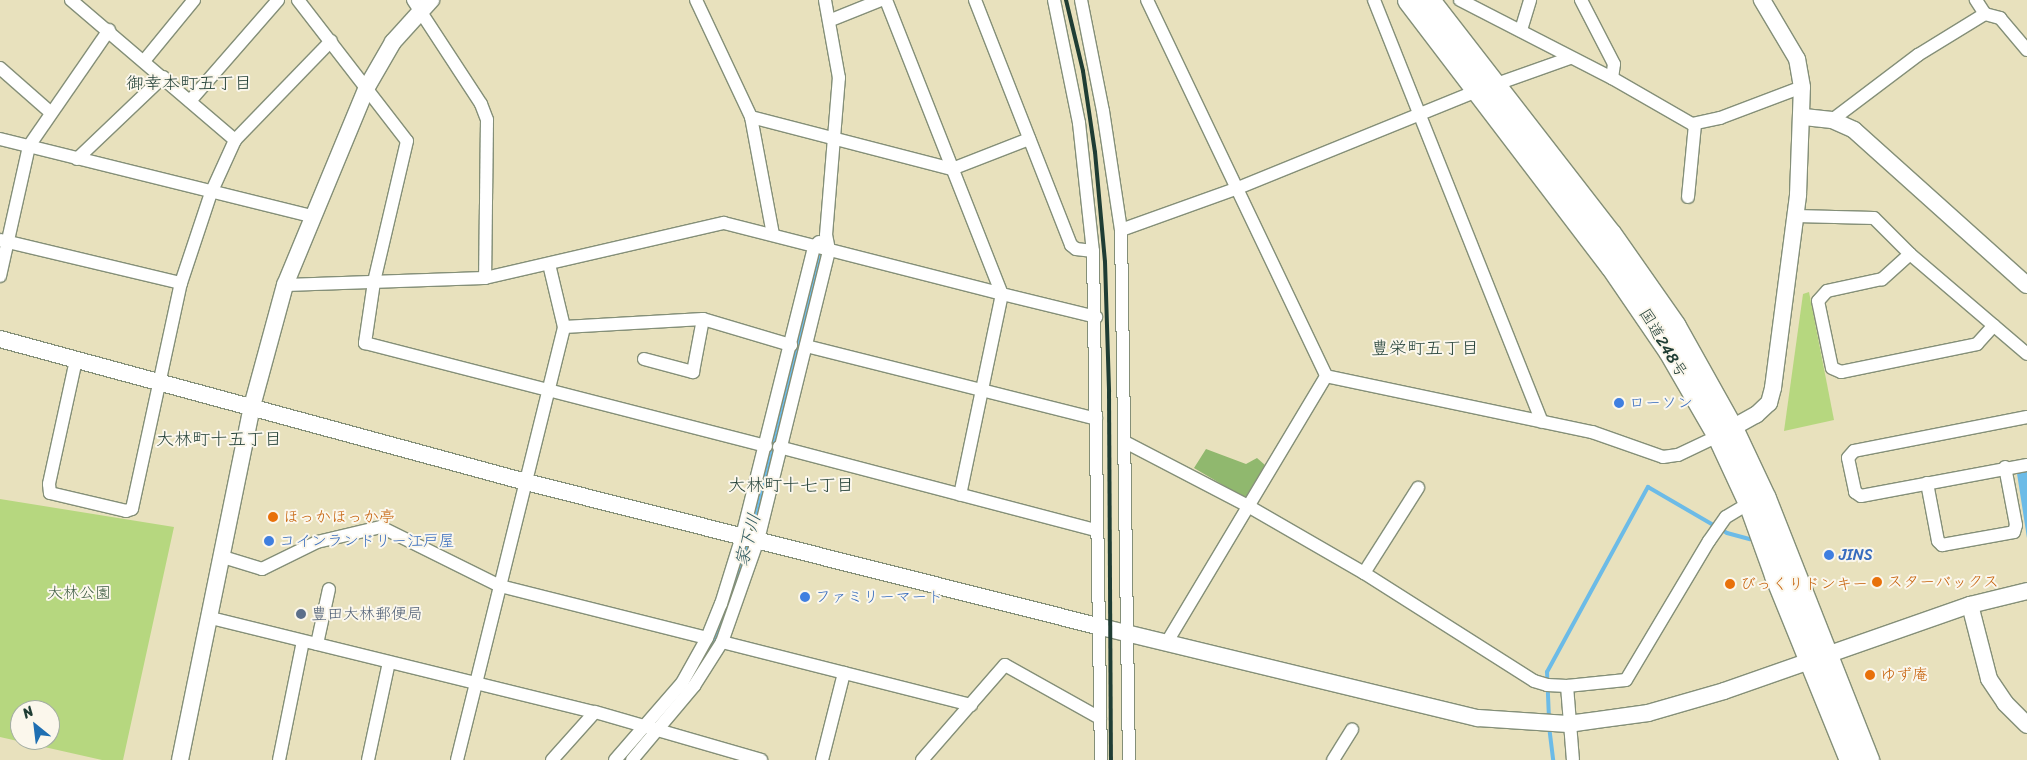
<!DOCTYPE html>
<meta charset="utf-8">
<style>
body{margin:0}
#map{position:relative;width:2027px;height:760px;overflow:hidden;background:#e8e1bd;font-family:Sriracha,"Klee One",sans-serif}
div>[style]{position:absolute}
.green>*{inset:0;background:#b6d77f}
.forest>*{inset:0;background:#90b86e}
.water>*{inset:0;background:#6cbbe7}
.stream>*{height:4px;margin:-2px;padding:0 2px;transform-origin:2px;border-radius:2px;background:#6cbbe7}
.river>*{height:22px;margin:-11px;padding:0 11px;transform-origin:11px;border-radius:11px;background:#6cbbe7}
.roads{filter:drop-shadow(1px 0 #848f78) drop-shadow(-1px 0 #848f78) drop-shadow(0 1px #848f78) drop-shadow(0 -1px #848f78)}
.minor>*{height:12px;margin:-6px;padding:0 6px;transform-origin:6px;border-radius:6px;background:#fff}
.tertiary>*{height:16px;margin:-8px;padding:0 8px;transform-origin:8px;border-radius:8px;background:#fff}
.trunk>*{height:21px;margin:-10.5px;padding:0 10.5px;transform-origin:10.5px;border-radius:10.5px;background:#fff}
.rail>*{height:4px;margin:-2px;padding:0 2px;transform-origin:2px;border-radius:2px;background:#1f3d34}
.dots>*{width:14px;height:14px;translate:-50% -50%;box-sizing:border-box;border:2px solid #fbf7ec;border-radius:50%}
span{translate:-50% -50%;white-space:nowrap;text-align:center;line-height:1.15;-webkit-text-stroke:4px #fbf7ec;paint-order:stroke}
.street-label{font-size:16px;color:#1f3d34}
.shop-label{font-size:16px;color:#366cbe}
.left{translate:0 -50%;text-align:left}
.food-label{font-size:16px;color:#c56008}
.park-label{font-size:16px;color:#3d5c43}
.service-label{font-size:16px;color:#4e5e75}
.neighbourhood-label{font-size:18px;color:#1f3d34}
.water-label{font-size:18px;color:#325c61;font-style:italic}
.north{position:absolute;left:10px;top:700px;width:50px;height:50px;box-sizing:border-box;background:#fbf7ec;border:1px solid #a3ada2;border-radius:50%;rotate:331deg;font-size:14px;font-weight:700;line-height:20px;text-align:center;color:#1f3d34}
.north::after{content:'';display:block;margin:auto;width:18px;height:22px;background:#1f6fb2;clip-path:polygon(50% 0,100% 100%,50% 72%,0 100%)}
</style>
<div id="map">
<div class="green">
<div style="clip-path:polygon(1809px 292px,1834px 420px,1784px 431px,1803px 294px)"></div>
<div style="clip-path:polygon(evenodd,0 499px,174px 527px,123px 760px,102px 760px,0 737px,0 499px,20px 710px,50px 710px,50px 740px,20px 740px,20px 710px)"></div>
</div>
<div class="forest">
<div style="clip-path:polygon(1206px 449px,1246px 464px,1257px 458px,1265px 465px,1245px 498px,1194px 468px)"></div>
</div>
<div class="water">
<div style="clip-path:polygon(2027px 465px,2027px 538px,2016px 467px)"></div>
</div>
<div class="stream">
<div style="left:1549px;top:719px;width:47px;rotate:-92.4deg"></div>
<div style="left:1547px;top:672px;width:211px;rotate:-61.4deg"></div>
<div style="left:1648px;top:487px;width:91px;rotate:30.2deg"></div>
<div style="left:1727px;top:533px;width:24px;rotate:15deg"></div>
<div style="left:1549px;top:726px;width:34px;rotate:83deg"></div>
</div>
<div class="river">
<div style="left:699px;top:667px;width:28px;rotate:-58deg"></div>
<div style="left:714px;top:643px;width:84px;rotate:-70.5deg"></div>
<div style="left:742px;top:564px;width:229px;rotate:-75.1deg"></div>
<div style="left:801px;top:343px;width:83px;rotate:-78.1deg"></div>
</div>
<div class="roads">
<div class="minor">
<div style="left:71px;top:0;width:216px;rotate:40.5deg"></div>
<div style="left:298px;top:0;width:178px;rotate:52.3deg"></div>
<div style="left:407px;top:141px;width:145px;rotate:103.2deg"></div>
<div style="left:374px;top:282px;width:62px;rotate:98.4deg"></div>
<div style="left:365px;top:343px;width:414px;rotate:14.4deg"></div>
<div style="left:413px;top:0;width:124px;rotate:56.8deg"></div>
<div style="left:481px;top:104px;width:17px;rotate:69deg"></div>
<div style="left:487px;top:120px;width:158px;rotate:90.7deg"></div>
<div style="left:696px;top:0;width:129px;rotate:64.8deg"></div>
<div style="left:751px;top:117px;width:120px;rotate:79.4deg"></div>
<div style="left:886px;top:0;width:316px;rotate:68.5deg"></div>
<div style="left:1002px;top:294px;width:97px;rotate:13.7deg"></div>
<div style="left:975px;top:0;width:263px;rotate:68.6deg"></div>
<div style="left:1071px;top:245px;width:6px;rotate:39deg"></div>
<div style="left:1076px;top:249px;width:17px;rotate:7deg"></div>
<div style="left:1054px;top:0;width:126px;rotate:78.5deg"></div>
<div style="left:1079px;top:123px;width:129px;rotate:83.8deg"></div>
<div style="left:1093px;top:251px;width:509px;rotate:89.1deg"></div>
<div style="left:1081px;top:0;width:113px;rotate:78.8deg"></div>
<div style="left:1103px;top:111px;width:120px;rotate:81.4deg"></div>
<div style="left:1121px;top:230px;width:530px;rotate:89.14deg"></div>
<div style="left:1147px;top:0;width:416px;rotate:64.5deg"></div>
<div style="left:1374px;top:0;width:454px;rotate:68.3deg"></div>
<div style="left:1460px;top:0;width:171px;rotate:27.2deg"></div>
<div style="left:1612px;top:78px;width:92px;rotate:29.9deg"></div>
<div style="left:1692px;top:124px;width:29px;rotate:-12deg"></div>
<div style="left:1720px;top:118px;width:88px;rotate:-20.7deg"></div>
<div style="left:1581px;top:0;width:72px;rotate:62.7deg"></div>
<div style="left:1614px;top:64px;width:14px;rotate:98deg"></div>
<div style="left:1985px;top:14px;width:16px;rotate:15deg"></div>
<div style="left:2000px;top:18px;width:42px;rotate:49.8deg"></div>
<div style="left:831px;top:20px;width:54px;rotate:-21.8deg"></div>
<div style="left:1521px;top:30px;width:31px;rotate:-73deg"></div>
<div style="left:144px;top:61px;width:79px;rotate:-50.7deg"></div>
<div style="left:0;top:68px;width:67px;rotate:41.3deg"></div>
<div style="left:190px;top:101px;width:134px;rotate:-48.9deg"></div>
<div style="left:751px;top:117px;width:208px;rotate:14.5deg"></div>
<div style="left:952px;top:169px;width:83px;rotate:-21.3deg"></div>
<div style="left:1832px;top:120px;width:108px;rotate:-37.1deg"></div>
<div style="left:1918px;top:55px;width:79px;rotate:-31.5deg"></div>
<div style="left:1985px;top:14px;width:17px;rotate:-123deg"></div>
<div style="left:0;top:139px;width:321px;rotate:13.9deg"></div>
<div style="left:77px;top:159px;width:119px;rotate:-43.6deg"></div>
<div style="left:1688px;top:197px;width:73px;rotate:-84.5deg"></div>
<div style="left:1796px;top:216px;width:78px;rotate:1.5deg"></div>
<div style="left:1874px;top:218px;width:51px;rotate:45deg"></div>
<div style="left:1910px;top:254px;width:154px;rotate:40.5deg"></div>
<div style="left:1121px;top:230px;width:124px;rotate:-19.7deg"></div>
<div style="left:1238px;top:188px;width:258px;rotate:-22.1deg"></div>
<div style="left:1477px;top:91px;width:99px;rotate:-19.5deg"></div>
<div style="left:0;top:240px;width:186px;rotate:13.4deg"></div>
<div style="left:1910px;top:254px;width:38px;rotate:138deg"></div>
<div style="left:1882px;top:279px;width:56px;rotate:167.7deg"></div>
<div style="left:1827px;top:291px;width:13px;rotate:132deg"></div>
<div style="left:1818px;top:301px;width:68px;rotate:78.2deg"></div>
<div style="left:1832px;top:368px;width:10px;rotate:24deg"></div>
<div style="left:1841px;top:372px;width:139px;rotate:-11.6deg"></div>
<div style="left:1977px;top:344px;width:25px;rotate:-48deg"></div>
<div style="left:0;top:276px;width:133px;rotate:-77.4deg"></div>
<div style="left:29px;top:146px;width:141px;rotate:-55.4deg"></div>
<div style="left:285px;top:285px;width:200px;rotate:-2deg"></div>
<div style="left:485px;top:278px;width:245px;rotate:-13deg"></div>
<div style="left:724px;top:223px;width:287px;rotate:14.3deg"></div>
<div style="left:1002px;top:294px;width:205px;rotate:101.8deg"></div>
<div style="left:564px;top:327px;width:139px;rotate:-3.3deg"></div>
<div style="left:703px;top:319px;width:92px;rotate:16.5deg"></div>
<div style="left:806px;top:346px;width:299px;rotate:14.1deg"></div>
<div style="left:644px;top:359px;width:51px;rotate:14.9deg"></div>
<div style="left:693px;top:372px;width:54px;rotate:-79.3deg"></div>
<div style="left:76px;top:360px;width:127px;rotate:102.3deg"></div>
<div style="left:49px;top:484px;width:9px;rotate:84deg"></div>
<div style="left:50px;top:493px;width:78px;rotate:13.3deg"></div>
<div style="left:126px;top:511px;width:6px;rotate:-18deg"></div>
<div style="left:132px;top:509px;width:231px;rotate:-77.8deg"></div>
<div style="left:181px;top:283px;width:95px;rotate:-71.6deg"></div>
<div style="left:211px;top:193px;width:58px;rotate:-65.6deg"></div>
<div style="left:235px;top:140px;width:138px;rotate:-45.9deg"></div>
<div style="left:1326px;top:376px;width:272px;rotate:11.9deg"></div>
<div style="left:1592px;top:432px;width:75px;rotate:19.4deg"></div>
<div style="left:1663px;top:457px;width:15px;rotate:-8deg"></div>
<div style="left:1678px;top:455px;width:44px;rotate:-25.4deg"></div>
<div style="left:2027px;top:417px;width:176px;rotate:168.9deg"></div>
<div style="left:1854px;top:451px;width:9px;rotate:131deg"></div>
<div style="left:1848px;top:458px;width:35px;rotate:78deg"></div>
<div style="left:1855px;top:492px;width:7px;rotate:34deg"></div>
<div style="left:1861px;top:496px;width:169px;rotate:-10.6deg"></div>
<div style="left:1125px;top:442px;width:139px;rotate:27.5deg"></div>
<div style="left:1248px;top:506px;width:134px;rotate:30deg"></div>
<div style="left:1364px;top:573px;width:201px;rotate:32.4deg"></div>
<div style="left:1534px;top:681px;width:14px;rotate:17deg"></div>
<div style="left:1547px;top:685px;width:20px;rotate:3deg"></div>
<div style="left:1567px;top:686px;width:59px;rotate:-5.8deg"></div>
<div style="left:1626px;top:680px;width:162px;rotate:-59.2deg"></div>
<div style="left:1709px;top:541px;width:29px;rotate:-55deg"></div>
<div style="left:1726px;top:517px;width:27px;rotate:-31deg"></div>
<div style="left:779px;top:447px;width:328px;rotate:14.7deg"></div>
<div style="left:1927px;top:483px;width:59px;rotate:79.3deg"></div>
<div style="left:1938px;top:541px;width:6px;rotate:45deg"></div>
<div style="left:1942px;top:545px;width:73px;rotate:-10.2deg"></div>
<div style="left:2014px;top:532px;width:7px;rotate:-74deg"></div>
<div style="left:2016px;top:525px;width:59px;rotate:-100.7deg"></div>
<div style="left:223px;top:557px;width:41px;rotate:17.1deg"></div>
<div style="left:262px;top:569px;width:61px;rotate:-26.1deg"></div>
<div style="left:317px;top:542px;width:66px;rotate:-13.2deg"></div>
<div style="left:381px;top:527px;width:133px;rotate:26.4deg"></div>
<div style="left:500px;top:586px;width:213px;rotate:14.1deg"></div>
<div style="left:1364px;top:573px;width:101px;rotate:-57.6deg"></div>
<div style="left:211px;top:618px;width:395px;rotate:13.8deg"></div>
<div style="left:595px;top:712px;width:173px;rotate:16.1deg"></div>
<div style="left:722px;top:642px;width:257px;rotate:14.2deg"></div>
<div style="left:1167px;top:642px;width:310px;rotate:-59.1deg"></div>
<div style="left:317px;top:644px;width:56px;rotate:-77.7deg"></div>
<div style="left:1567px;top:686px;width:74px;rotate:85.4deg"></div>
<div style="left:279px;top:760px;width:121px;rotate:-78.6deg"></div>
<div style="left:368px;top:760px;width:100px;rotate:-77.9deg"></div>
<div style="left:457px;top:760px;width:446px;rotate:-76.1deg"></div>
<div style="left:564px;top:327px;width:65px;rotate:-103.4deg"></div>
<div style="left:552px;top:760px;width:64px;rotate:-48.1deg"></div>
<div style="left:615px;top:760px;width:102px;rotate:-49deg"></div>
<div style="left:682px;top:683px;width:51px;rotate:-60.9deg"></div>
<div style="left:707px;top:638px;width:37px;rotate:-68deg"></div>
<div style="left:721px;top:604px;width:71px;rotate:-72.8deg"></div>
<div style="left:742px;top:536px;width:298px;rotate:-76deg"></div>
<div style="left:814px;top:247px;width:7px;rotate:-45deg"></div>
<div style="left:632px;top:760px;width:97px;rotate:-50deg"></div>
<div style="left:694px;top:686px;width:52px;rotate:-57.5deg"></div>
<div style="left:722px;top:642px;width:108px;rotate:-70.6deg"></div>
<div style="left:758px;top:540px;width:299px;rotate:-76.2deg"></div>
<div style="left:829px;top:250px;width:15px;rotate:-101deg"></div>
<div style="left:826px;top:235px;width:158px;rotate:-85.3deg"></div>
<div style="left:839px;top:78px;width:79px;rotate:-100.2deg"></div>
<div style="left:822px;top:760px;width:90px;rotate:-75.8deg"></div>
<div style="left:922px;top:760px;width:126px;rotate:-48.9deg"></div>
<div style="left:1005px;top:665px;width:109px;rotate:29.2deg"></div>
<div style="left:1333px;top:760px;width:36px;rotate:-58deg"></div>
</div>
<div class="tertiary">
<div style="left:1804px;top:117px;width:28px;rotate:6deg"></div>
<div style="left:1832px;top:120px;width:24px;rotate:24deg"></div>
<div style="left:1854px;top:130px;width:232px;rotate:41.9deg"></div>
<div style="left:0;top:339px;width:545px;rotate:15.21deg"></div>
<div style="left:526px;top:482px;width:589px;rotate:14.15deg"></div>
<div style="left:1097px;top:626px;width:392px;rotate:13.6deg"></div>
<div style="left:1478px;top:718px;width:90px;rotate:3.8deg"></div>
<div style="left:1568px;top:724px;width:81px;rotate:-7.8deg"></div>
<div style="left:1648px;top:713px;width:79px;rotate:-16.1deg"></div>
<div style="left:1724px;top:691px;width:261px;rotate:-19.3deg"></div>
<div style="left:1970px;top:605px;width:59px;rotate:-13.8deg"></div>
<div style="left:1723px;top:433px;width:38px;rotate:-29deg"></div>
<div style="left:1756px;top:415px;width:18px;rotate:-43deg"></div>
<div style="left:1769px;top:403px;width:16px;rotate:-75deg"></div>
<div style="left:1773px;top:388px;width:195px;rotate:-82.6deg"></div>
<div style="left:1798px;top:195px;width:108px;rotate:-87.9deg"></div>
<div style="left:1802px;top:87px;width:28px;rotate:-100deg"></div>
<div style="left:1797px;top:59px;width:69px;rotate:-120.7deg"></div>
<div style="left:1970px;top:605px;width:76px;rotate:75.6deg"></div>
<div style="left:1989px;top:679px;width:29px;rotate:56deg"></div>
<div style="left:2005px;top:703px;width:31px;rotate:45deg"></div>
<div style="left:180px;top:760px;width:357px;rotate:-78.5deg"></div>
<div style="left:251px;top:410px;width:130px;rotate:-74.8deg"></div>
<div style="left:285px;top:285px;width:214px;rotate:-67.5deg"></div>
<div style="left:367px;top:87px;width:52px;rotate:-60deg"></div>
<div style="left:393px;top:42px;width:57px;rotate:-47.9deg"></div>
</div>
<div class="trunk">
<div style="left:1408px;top:0;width:335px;rotate:52.7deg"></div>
<div style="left:1611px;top:266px;width:103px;rotate:55.7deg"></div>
<div style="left:1669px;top:351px;width:98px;rotate:60deg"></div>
<div style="left:1718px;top:436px;width:74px;rotate:65.2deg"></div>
<div style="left:1749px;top:503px;width:77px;rotate:70.1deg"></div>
<div style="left:1775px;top:575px;width:200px;rotate:67.9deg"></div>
<div style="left:1429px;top:0;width:295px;rotate:52.2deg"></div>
<div style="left:1610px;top:233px;width:113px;rotate:55deg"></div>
<div style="left:1675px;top:326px;width:117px;rotate:60.8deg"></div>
<div style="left:1732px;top:428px;width:77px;rotate:64.8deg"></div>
<div style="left:1765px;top:498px;width:282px;rotate:68.5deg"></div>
</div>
</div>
<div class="rail">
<div style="left:1066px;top:0;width:73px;rotate:76.5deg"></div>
<div style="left:1083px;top:71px;width:82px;rotate:81.6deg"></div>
<div style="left:1095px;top:152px;width:110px;rotate:84.8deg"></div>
<div style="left:1105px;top:262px;width:130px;rotate:88.2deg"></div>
<div style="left:1109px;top:392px;width:368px;rotate:89.7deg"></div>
</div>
<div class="dots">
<div style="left:1619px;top:403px;background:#3f7fe0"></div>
<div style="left:273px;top:517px;background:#e8710a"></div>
<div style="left:269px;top:541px;background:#3f7fe0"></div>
<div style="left:1829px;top:555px;background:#3f7fe0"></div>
<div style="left:1877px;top:582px;background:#e8710a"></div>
<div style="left:1730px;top:584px;background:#e8710a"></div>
<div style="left:805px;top:597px;background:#3f7fe0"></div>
<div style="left:301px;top:614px;background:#5c6f8a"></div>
<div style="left:1870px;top:675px;background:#e8710a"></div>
</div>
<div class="street-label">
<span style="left:1663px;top:343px;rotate:59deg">国道248号</span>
</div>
<div class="shop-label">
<span class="left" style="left:1629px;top:403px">ローソン</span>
<span class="left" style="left:279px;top:541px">コインランドリー江戸屋</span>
<span class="left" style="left:1839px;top:555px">JINS</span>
<span class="left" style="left:815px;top:597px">ファミリーマート</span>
</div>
<div class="food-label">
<span class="left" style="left:283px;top:517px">ほっかほっか亭</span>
<span class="left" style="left:1887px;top:582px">スターバックス</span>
<span class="left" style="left:1740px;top:584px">びっくりドンキー</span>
<span class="left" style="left:1880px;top:675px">ゆず庵</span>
</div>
<div class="park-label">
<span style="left:79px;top:593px">大林公園</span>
</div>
<div class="service-label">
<span class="left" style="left:311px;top:614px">豊田大林郵便局</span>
</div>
<div class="neighbourhood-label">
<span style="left:189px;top:83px">御幸本町五丁目</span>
<span style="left:1425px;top:348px">豊栄町五丁目</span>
<span style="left:219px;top:439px">大林町十五丁目</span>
<span style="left:791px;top:485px">大林町十七丁目</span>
</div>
<div class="water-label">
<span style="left:748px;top:540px;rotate:-75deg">家下川</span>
</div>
<div class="north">N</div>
</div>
